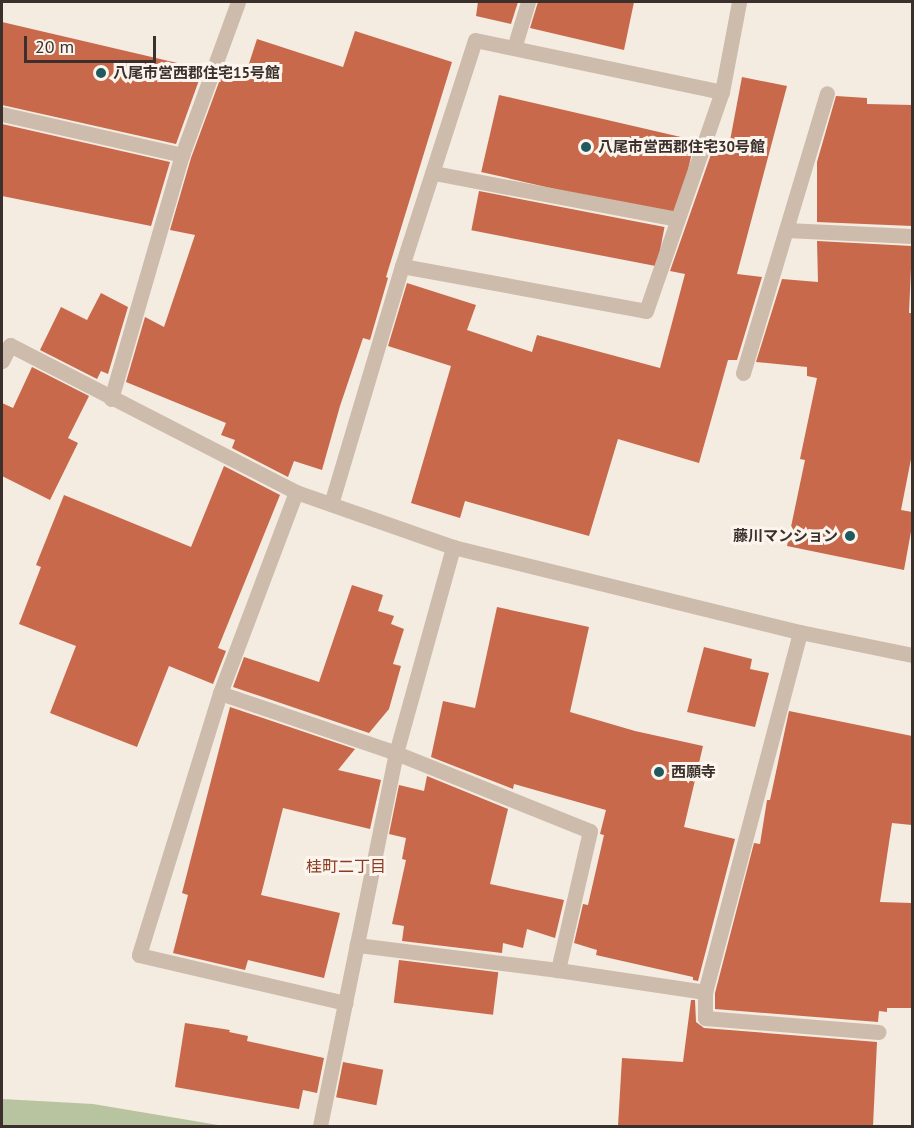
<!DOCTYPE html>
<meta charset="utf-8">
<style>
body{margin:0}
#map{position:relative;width:914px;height:1128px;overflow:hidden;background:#f4ebe1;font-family:"PT Sans","Noto Sans JP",sans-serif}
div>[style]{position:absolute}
.green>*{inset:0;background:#b8c4a0}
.building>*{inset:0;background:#c8694b;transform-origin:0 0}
.minor>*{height:15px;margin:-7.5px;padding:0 7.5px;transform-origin:7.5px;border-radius:7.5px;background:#cdbbac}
.dots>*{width:16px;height:16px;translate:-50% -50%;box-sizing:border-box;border:3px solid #fbf5ee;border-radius:50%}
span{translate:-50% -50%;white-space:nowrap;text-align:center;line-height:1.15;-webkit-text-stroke:6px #fbf5ee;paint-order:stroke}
.poi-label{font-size:15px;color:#3b302b;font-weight:700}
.left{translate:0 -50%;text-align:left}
.right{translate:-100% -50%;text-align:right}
.neighbourhood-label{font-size:16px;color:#8c3b22}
.frame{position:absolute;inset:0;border:3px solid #3b302b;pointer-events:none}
.scale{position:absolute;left:24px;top:36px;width:132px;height:27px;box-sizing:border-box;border:3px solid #3b302b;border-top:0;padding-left:8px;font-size:18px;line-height:21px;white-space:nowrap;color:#3b302b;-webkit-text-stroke:4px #fbf5ee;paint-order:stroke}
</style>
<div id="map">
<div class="green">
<div style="clip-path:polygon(2px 1099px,93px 1104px,224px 1126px,2px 1126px)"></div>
</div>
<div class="building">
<div style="clip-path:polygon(478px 2px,518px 2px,511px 24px,476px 16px)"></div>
<div style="clip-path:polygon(538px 2px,634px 2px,624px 50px,530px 28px)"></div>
<div style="clip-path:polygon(2px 22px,203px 69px,176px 144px,2px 105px)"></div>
<div style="clip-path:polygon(355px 31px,452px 62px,386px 277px,388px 278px,370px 340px,363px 338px,340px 406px,322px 470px,294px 461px,288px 477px,232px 448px,235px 440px,221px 435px,226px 423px,126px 382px,145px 317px,164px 327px,195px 235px,170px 230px,191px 158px,222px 74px,244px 79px,257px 39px,343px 67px)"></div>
<div style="clip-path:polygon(742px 77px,787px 86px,737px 274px,762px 277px,737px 360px,728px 360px,699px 463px,618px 439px,589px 536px,465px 501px,460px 518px,411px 503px,451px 366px,388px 346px,407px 283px,476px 305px,467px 330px,532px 352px,537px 335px,660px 368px,685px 274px,670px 271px,715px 143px,729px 146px)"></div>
<div style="left:499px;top:95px;width:201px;height:79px;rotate:13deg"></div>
<div style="clip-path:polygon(836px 96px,867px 98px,867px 104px,912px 105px,912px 226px,817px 222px,817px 162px)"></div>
<div style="clip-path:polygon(2px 124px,170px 162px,151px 226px,2px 196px)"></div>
<div style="left:479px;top:191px;width:189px;height:40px;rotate:11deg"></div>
<div style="clip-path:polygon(817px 241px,912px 246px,909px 313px,912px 313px,912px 454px,901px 510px,912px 512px,912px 526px,904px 570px,787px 546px,805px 460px,800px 459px,817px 378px,807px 376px,807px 367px,756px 362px,782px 279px,818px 282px)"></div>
<div style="clip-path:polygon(101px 293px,128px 307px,108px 374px,101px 371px,97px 379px,40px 350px,61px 307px,87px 320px)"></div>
<div style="clip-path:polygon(32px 367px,89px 396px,68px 438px,78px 443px,50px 500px,2px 476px,2px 403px,13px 408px)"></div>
<div style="clip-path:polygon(224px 466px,280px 495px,218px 648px,226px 651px,213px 684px,169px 666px,137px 747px,50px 713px,76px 646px,19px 624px,41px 567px,36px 565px,64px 495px,191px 547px)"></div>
<div style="clip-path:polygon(352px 585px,383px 595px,378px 611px,394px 616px,391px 624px,404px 629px,393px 664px,401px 666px,389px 709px,369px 733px,233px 687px,244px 657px,319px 682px)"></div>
<div style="clip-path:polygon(497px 607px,589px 627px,570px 712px,635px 731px,703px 746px,684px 827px,735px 839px,698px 981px,693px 980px,693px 977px,596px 955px,597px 950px,574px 943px,583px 904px,588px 905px,604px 835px,600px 834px,606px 810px,514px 784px,513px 789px,431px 757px,443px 701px,475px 708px)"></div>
<div style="clip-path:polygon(704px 647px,752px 659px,750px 669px,769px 673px,755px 727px,687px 712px)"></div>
<div style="clip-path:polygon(230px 707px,355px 749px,338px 770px,381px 780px,370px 829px,283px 808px,261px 895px,340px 913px,324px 978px,248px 960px,245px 970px,173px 953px,188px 895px,182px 893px)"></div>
<div style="clip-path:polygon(789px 711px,912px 736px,912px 825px,892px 823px,880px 902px,912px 903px,912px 1008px,887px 1008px,887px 1012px,879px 1011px,878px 1022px,715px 1009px,715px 993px,754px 843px,760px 844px,767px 800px,770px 800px)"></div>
<div style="clip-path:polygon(427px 776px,508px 809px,490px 884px,564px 900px,555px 938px,527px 929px,523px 948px,503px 943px,502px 953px,402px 941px,404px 926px,392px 924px,406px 860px,402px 859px,406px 838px,389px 834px,399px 785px,424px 791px)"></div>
<div style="left:399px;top:960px;width:100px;height:43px;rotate:7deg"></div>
<div style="clip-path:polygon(691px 1000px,695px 1000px,696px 1022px,704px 1028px,877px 1042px,873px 1126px,618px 1126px,622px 1058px,683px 1062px)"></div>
<div style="clip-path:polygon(185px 1023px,230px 1030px,229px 1032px,248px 1036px,247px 1041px,324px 1058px,317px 1093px,303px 1090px,299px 1109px,175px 1087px)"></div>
<div style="left:343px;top:1062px;width:41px;height:36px;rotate:11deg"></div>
</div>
<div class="minor">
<div style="left:514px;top:48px;width:48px;rotate:-73.1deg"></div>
<div style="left:2px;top:114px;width:185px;rotate:12.8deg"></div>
<div style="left:434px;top:173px;width:247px;rotate:10.7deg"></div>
<div style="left:786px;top:230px;width:126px;rotate:2.7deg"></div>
<div style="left:402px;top:266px;width:248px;rotate:10.4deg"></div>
<div style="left:646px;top:311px;width:232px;rotate:-70.9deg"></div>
<div style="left:2px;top:361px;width:18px;rotate:-63deg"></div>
<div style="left:10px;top:345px;width:322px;rotate:27.2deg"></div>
<div style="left:296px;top:492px;width:166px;rotate:19.3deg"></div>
<div style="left:453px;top:547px;width:357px;rotate:13.8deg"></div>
<div style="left:800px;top:632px;width:114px;rotate:11.6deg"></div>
<div style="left:743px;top:373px;width:292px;rotate:-73.3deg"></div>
<div style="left:111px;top:399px;width:254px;rotate:-73.8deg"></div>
<div style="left:182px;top:155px;width:163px;rotate:-69.9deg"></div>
<div style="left:296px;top:492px;width:215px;rotate:110.7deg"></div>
<div style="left:220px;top:693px;width:274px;rotate:107.2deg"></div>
<div style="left:139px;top:955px;width:212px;rotate:13.1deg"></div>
<div style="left:331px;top:504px;width:248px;rotate:-73.4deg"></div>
<div style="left:402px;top:266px;width:237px;rotate:-72.1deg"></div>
<div style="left:475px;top:40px;width:252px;rotate:11.9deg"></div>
<div style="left:722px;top:92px;width:92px;rotate:-79.3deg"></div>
<div style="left:220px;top:693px;width:186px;rotate:18.8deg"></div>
<div style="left:396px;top:753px;width:209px;rotate:21.9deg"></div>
<div style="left:590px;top:831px;width:143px;rotate:103deg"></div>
<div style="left:558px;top:970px;width:203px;rotate:-172.9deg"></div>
<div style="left:558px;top:970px;width:149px;rotate:8.5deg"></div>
<div style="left:705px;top:992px;width:26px;rotate:90deg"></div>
<div style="left:705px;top:1018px;width:174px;rotate:4.6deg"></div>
<div style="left:705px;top:992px;width:372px;rotate:-75.2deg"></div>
<div style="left:320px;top:1126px;width:381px;rotate:-78.5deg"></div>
<div style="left:396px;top:753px;width:214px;rotate:-74.5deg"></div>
</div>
<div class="dots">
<div style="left:101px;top:73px;background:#1f5a5e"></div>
<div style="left:586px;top:147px;background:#1f5a5e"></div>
<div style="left:850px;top:536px;background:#1f5a5e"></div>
<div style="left:659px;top:772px;background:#1f5a5e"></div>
</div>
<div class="poi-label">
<span class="left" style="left:113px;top:73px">八尾市営西郡住宅15号館</span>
<span class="left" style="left:598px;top:147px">八尾市営西郡住宅30号館</span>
<span class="right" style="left:838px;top:536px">藤川マンション</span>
<span class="left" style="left:671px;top:772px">西願寺</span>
</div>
<div class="neighbourhood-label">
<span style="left:346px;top:866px">桂町二丁目</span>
</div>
<div class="frame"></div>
<div class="scale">20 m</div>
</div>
